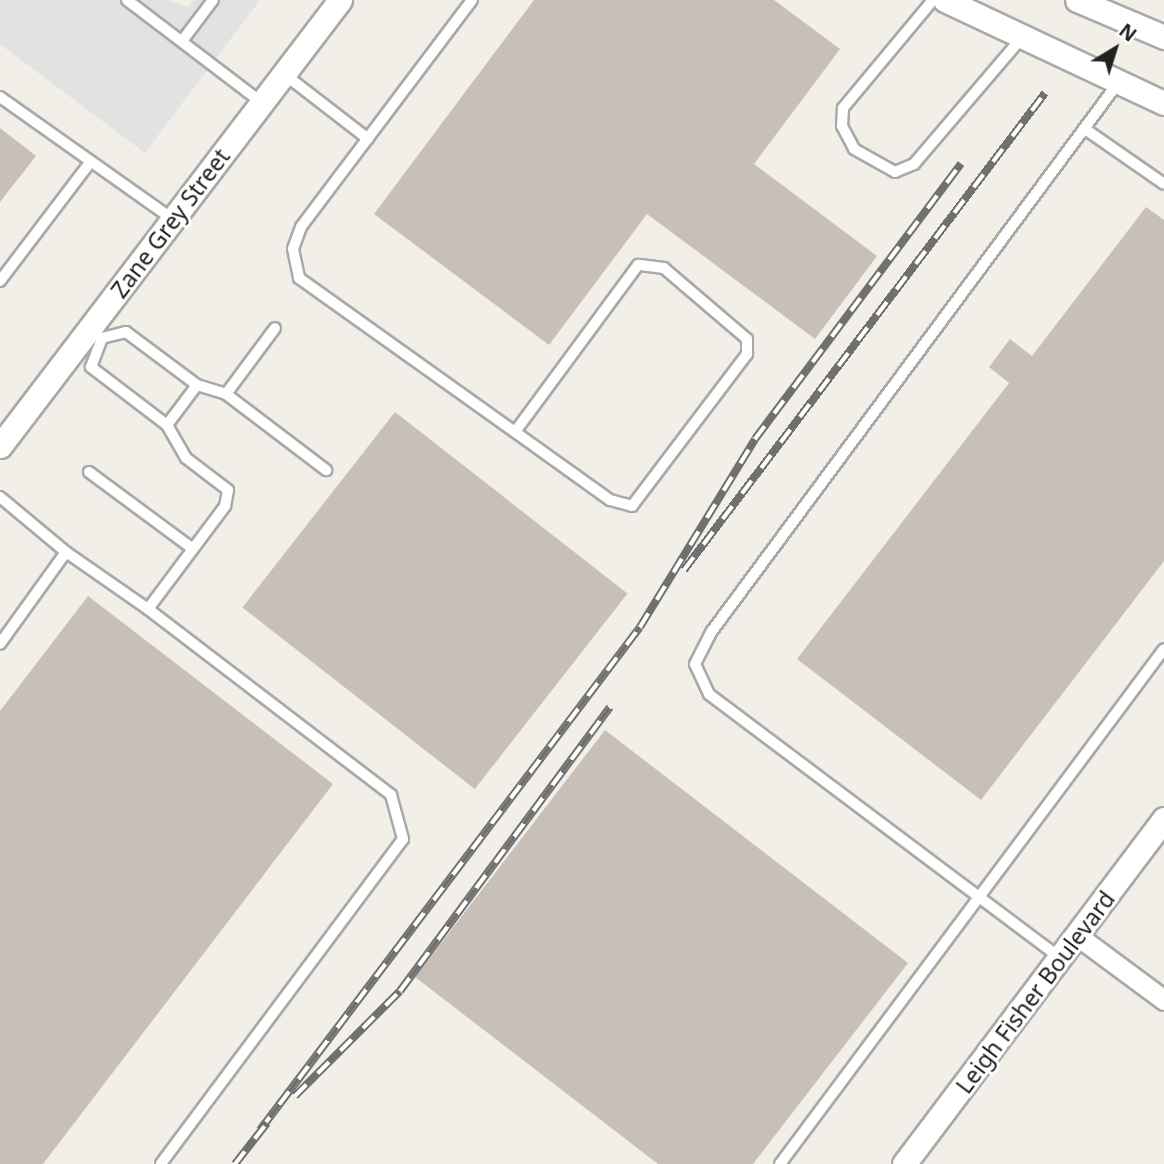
<!DOCTYPE html>
<style>
body{margin:0}
#map{position:relative;width:1164px;height:1164px;overflow:hidden;background:#f2efe9;font-family:"Noto Sans",sans-serif}
div>[style]{position:absolute}
.parking>*{inset:0;background:#e2e2e2}
.building>*{inset:0;background:#c7bfb8;transform-origin:0 0}
.roads{filter:drop-shadow(2px 0 #a9a9a9) drop-shadow(-2px 0 #a9a9a9) drop-shadow(0 2px #a9a9a9) drop-shadow(0 -2px #a9a9a9)}
.service>*{height:10px;margin:-5px;padding:0 5px;transform-origin:5px;border-radius:5px;background:#fff}
.minor>*{height:19px;margin:-9.5px;padding:0 9.5px;transform-origin:9.5px;border-radius:9.5px;background:#fff}
.tertiary>*{height:23px;margin:-11.5px;padding:0 11.5px;transform-origin:11.5px;border-radius:11.5px;background:#fff}
.rail>*{height:8px;margin-top:-4px;transform-origin:0;background:repeating-linear-gradient(90deg,#fff 0 16px,#707070 0 32px);box-sizing:border-box;border-block:2px solid #707070}
span{translate:-50% -50%;white-space:nowrap;text-align:center;line-height:1.15;-webkit-text-stroke:6px #fff;paint-order:stroke}
.street-label{font-size:23px;color:#222}
.north{position:absolute;left:1080px;top:14px;width:70px;height:70px;-webkit-text-stroke:5px #fff;paint-order:stroke;rotate:38deg;font-size:19px;font-weight:700;line-height:28px;text-align:center;color:#222}
.north::after{content:'';display:block;margin:auto;width:24px;height:32px;background:#222;clip-path:polygon(50% 0,100% 100%,50% 72%,0 100%)}
</style>
<div id="map">
<div class="parking">
<div style="clip-path:polygon(0 0,167px 0,187px 7px,194px 0,260px 0,145px 153px,0 44px)"></div>
</div>
<div class="building">
<div style="clip-path:polygon(534px 0,774px 0,840px 49px,754px 164px,877px 256px,815px 339px,647px 214px,549px 345px,374px 214px)"></div>
<div style="clip-path:polygon(0 128px,36px 156px,0 202px)"></div>
<div style="clip-path:polygon(1146px 207px,1164px 220px,1164px 561px,981px 800px,797px 659px,1009px 383px,989px 367px,1010px 339px,1032px 356px)"></div>
<div style="left:395px;top:412px;width:295px;height:248px;rotate:38deg"></div>
<div style="clip-path:polygon(88px 596px,333px 784px,43px 1164px,0 1164px,0 711px)"></div>
<div style="clip-path:polygon(605px 730px,908px 963px,753px 1164px,658px 1164px,415px 977px)"></div>
</div>
<div class="roads">
<div class="service">
<div style="left:127px;top:0;width:168px;rotate:37.3deg"></div>
<div style="left:472px;top:0;width:284px;rotate:127deg"></div>
<div style="left:301px;top:227px;width:23px;rotate:110deg"></div>
<div style="left:293px;top:249px;width:30px;rotate:78deg"></div>
<div style="left:299px;top:278px;width:265px;rotate:35.5deg"></div>
<div style="left:515px;top:432px;width:117px;rotate:35.6deg"></div>
<div style="left:610px;top:500px;width:23px;rotate:15deg"></div>
<div style="left:632px;top:506px;width:191px;rotate:-52.9deg"></div>
<div style="left:747px;top:354px;width:15px;rotate:-90deg"></div>
<div style="left:747px;top:339px;width:109px;rotate:-139.5deg"></div>
<div style="left:664px;top:268px;width:26px;rotate:-173deg"></div>
<div style="left:638px;top:265px;width:207px;rotate:126.4deg"></div>
<div style="left:933px;top:0;width:141px;rotate:129.8deg"></div>
<div style="left:843px;top:108px;width:18px;rotate:93deg"></div>
<div style="left:842px;top:126px;width:26px;rotate:62deg"></div>
<div style="left:854px;top:149px;width:47px;rotate:29.3deg"></div>
<div style="left:895px;top:172px;width:21px;rotate:-23deg"></div>
<div style="left:914px;top:164px;width:163px;rotate:-49.5deg"></div>
<div style="left:182px;top:41px;width:51px;rotate:-52.9deg"></div>
<div style="left:284px;top:74px;width:106px;rotate:37.7deg"></div>
<div style="left:0;top:97px;width:211px;rotate:35.3deg"></div>
<div style="left:1085px;top:129px;width:96px;rotate:34.8deg"></div>
<div style="left:0;top:281px;width:146px;rotate:-52.8deg"></div>
<div style="left:102px;top:338px;width:25px;rotate:-14deg"></div>
<div style="left:126px;top:332px;width:89px;rotate:36.7deg"></div>
<div style="left:197px;top:385px;width:30px;rotate:17deg"></div>
<div style="left:226px;top:394px;width:126px;rotate:37.2deg"></div>
<div style="left:226px;top:394px;width:82px;rotate:-53.4deg"></div>
<div style="left:167px;top:425px;width:50px;rotate:-53.1deg"></div>
<div style="left:89px;top:472px;width:129px;rotate:36.5deg"></div>
<div style="left:0;top:497px;width:86px;rotate:39.8deg"></div>
<div style="left:66px;top:552px;width:113px;rotate:125.7deg"></div>
<div style="left:66px;top:552px;width:100px;rotate:34.8deg"></div>
<div style="left:148px;top:609px;width:129px;rotate:-53.2deg"></div>
<div style="left:225px;top:506px;width:16px;rotate:-79deg"></div>
<div style="left:228px;top:490px;width:53px;rotate:-142.7deg"></div>
<div style="left:186px;top:458px;width:38px;rotate:-120deg"></div>
<div style="left:167px;top:425px;width:96px;rotate:-142.7deg"></div>
<div style="left:91px;top:367px;width:31px;rotate:-69deg"></div>
<div style="left:148px;top:609px;width:306px;rotate:37.4deg"></div>
<div style="left:391px;top:795px;width:46px;rotate:74.7deg"></div>
<div style="left:403px;top:839px;width:405px;rotate:126.7deg"></div>
<div style="left:1059px;top:957px;width:438px;rotate:-143.1deg"></div>
<div style="left:709px;top:694px;width:33px;rotate:-115deg"></div>
<div style="left:695px;top:664px;width:37px;rotate:-63deg"></div>
<div style="left:712px;top:631px;width:682px;rotate:-53.47deg"></div>
<div style="left:780px;top:1164px;width:642px;rotate:-53.29deg"></div>
</div>
<div class="minor">
<div style="left:1079px;top:937px;width:106px;rotate:36.5deg"></div>
</div>
<div class="tertiary">
<div style="left:945px;top:0;width:242px;rotate:25.2deg"></div>
<div style="left:1077px;top:0;width:95px;rotate:23deg"></div>
<div style="left:0;top:446px;width:561px;rotate:-52.68deg"></div>
<div style="left:904px;top:1164px;width:432px;rotate:-53deg"></div>
</div>
</div>
<div class="rail">
<div style="left:684px;top:570px;width:598px;rotate:-52.88deg"></div>
<div style="left:295px;top:1096px;width:148px;rotate:-45deg"></div>
<div style="left:400px;top:991px;width:353px;rotate:-53.5deg"></div>
<div style="left:260px;top:1130px;width:630px;rotate:-52.93deg"></div>
<div style="left:640px;top:627px;width:220px;rotate:-58.5deg"></div>
<div style="left:755px;top:439px;width:344px;rotate:-53.2deg"></div>
<div style="left:235px;top:1164px;width:52px;rotate:-52deg"></div>
</div>
<div class="street-label">
<span style="left:170px;top:223px;rotate:-53deg">Zane Grey Street</span>
<span style="left:1035px;top:992px;rotate:-53deg">Leigh Fisher Boulevard</span>
</div>
<div class="north">N</div>
</div>
